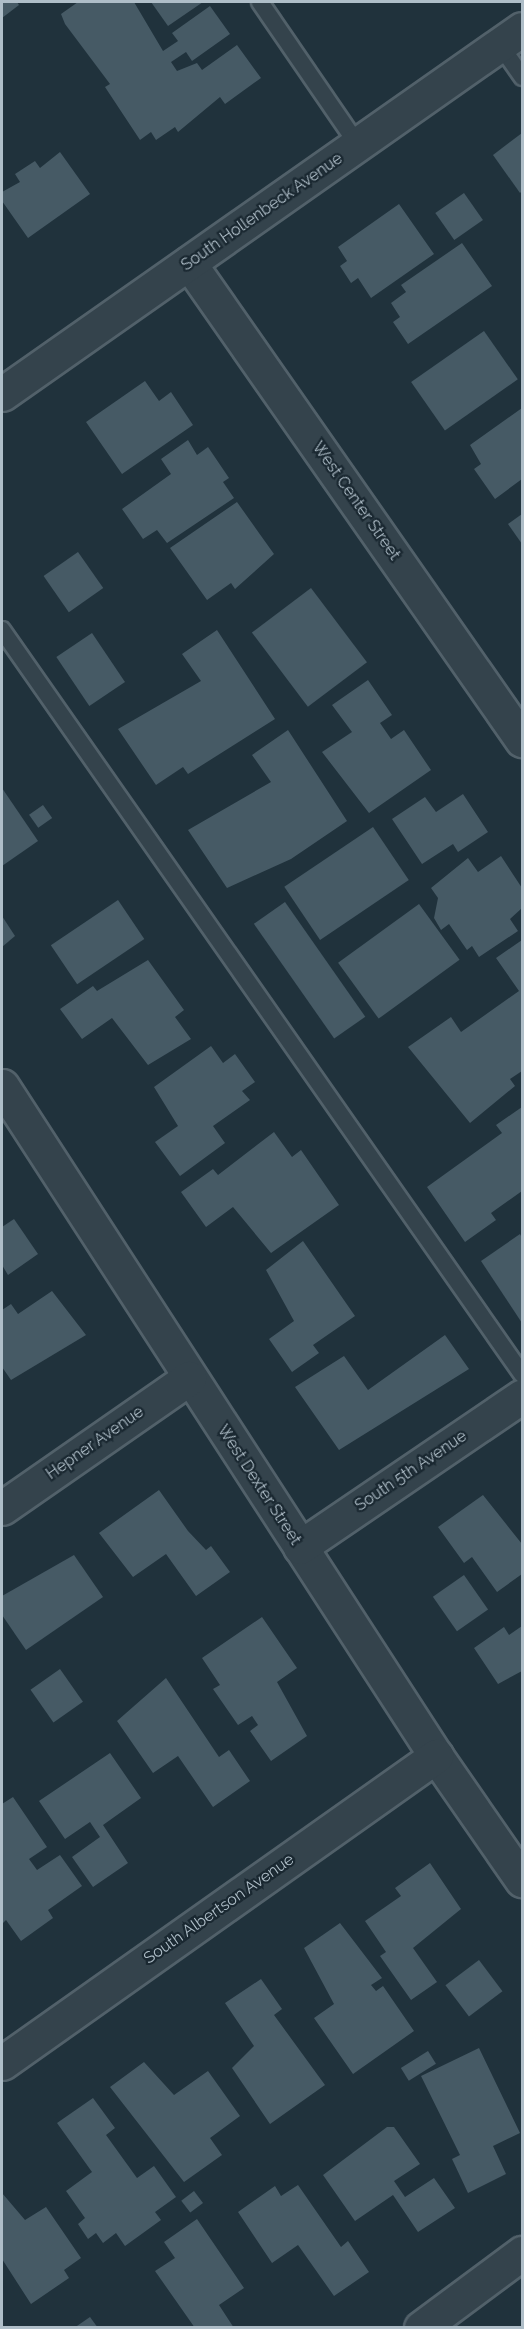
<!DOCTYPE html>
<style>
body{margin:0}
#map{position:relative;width:524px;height:2329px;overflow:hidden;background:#20323c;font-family:Raleway,sans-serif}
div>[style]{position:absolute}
.building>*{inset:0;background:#465a65;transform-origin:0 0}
.roads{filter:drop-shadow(2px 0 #52616a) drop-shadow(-2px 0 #52616a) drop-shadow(0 2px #52616a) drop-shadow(0 -2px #52616a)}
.service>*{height:16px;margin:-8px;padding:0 8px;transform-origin:8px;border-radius:8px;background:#34434c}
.minor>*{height:33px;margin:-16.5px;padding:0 16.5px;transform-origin:16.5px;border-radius:16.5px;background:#34434c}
.tertiary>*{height:33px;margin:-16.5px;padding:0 16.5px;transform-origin:16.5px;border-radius:16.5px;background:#34434c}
span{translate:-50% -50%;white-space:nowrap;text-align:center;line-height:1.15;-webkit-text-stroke:4.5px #1a2831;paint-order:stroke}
.street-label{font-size:16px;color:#afbec8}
.frame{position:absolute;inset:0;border:3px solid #afbec8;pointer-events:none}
</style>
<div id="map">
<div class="building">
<div style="clip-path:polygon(2px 2px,17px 2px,19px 5px,2px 18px)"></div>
<div style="clip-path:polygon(78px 2px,134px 2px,163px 51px,178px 41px,172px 33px,210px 6px,230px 34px,192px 61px,186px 52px,171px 62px,177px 71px,197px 63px,202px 70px,237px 45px,261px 78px,225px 104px,220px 97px,178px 132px,175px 127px,156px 140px,151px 132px,140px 140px,105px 87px,110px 84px,65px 24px,61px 14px)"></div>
<div style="clip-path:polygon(151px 2px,203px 2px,168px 26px)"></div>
<div style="clip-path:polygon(522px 133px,522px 191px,520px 193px,493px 155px)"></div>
<div style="clip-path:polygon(60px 152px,90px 194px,28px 238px,2px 201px,2px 192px,20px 182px,15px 174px,35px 161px,40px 168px)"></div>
<div style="left:464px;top:193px;width:33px;height:35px;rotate:55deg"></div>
<div style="clip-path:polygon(399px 204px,434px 254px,371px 298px,358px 278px,351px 283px,340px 266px,347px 261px,338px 247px)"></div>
<div style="clip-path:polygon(462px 243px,492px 286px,408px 344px,393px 322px,400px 317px,391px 303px,406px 292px,401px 285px)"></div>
<div style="left:484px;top:331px;width:59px;height:89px;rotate:55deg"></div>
<div style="clip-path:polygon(145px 381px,159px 401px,171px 392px,193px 425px,122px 474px,86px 422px)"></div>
<div style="clip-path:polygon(522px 408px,522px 479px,495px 499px,474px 469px,481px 464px,470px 445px)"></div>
<div style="clip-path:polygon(188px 440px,197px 455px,208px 447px,229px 478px,223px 482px,234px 498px,167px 543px,157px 530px,143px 539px,122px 509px,171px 474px,161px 459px)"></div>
<div style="clip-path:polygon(237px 502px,274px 554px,235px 589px,231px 583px,207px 600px,170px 548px)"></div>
<div style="clip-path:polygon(522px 514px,522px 544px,508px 524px)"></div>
<div style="left:78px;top:552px;width:44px;height:42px;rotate:55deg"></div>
<div style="left:311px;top:588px;width:93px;height:74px;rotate:53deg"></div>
<div style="clip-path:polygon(217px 630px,275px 719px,188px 774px,183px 767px,156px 785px,118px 729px,201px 681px,182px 654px)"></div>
<div style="left:92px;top:633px;width:59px;height:43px;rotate:56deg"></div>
<div style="clip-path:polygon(368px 680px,392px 715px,380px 723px,391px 739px,404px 730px,431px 770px,369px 813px,322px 752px,352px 732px,332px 705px)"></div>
<div style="clip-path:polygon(288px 730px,347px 821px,291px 859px,227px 888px,188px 830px,271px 782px,252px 755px)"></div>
<div style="clip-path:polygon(2px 788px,38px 841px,2px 866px)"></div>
<div style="clip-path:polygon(463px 794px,488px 832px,458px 852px,453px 844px,422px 864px,392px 819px,425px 797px,436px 812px)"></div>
<div style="left:43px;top:805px;width:16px;height:17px;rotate:55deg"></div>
<div style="left:373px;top:827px;width:64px;height:107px;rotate:56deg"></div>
<div style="clip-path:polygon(501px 856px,522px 888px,522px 908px,510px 919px,518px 931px,479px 957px,472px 946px,467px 950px,449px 924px,441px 930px,434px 918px,438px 898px,431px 888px,468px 858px,478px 872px)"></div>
<div style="left:118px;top:900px;width:47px;height:81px;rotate:56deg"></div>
<div style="left:285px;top:902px;width:140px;height:38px;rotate:55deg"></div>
<div style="left:419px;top:904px;width:69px;height:100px;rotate:54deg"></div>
<div style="clip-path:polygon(2px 916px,15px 936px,2px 947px)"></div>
<div style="clip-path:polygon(522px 940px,522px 1071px,510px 1079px,515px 1086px,470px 1123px,408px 1047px,451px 1017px,461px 1032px,519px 991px,496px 958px)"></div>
<div style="clip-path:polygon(148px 960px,184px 1010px,175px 1017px,191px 1039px,148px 1065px,112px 1018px,82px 1039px,60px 1009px,93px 986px,97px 991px)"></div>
<div style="clip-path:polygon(211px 1046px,223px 1063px,235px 1054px,255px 1082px,242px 1091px,250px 1100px,213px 1126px,225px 1143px,180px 1176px,155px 1142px,178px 1126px,154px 1087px)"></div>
<div style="clip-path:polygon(522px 1107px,522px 1191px,491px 1213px,496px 1220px,465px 1242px,427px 1187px,502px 1133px,496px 1125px)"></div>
<div style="clip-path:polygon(274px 1132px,292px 1157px,301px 1150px,339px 1205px,271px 1253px,233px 1207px,206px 1227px,181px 1192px,213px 1169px,218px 1175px)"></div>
<div style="clip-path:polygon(14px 1219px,38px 1254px,8px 1275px,2px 1265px,2px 1227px)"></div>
<div style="clip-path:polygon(520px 1234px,522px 1238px,522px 1323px,481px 1261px)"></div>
<div style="clip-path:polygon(303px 1241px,355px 1316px,313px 1345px,319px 1353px,292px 1372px,269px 1339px,294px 1321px,266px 1270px)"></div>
<div style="clip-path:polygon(52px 1291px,86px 1335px,11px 1380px,2px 1367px,2px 1310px,11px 1304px,18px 1314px)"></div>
<div style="clip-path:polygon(445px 1335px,469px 1369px,339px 1450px,295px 1387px,344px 1356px,368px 1390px)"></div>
<div style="clip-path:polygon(159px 1490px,188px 1531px,206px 1550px,211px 1546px,230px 1572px,196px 1596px,166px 1554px,133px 1577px,99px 1533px)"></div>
<div style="clip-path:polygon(483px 1495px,522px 1544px,522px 1574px,497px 1592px,472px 1557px,464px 1563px,438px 1527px)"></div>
<div style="clip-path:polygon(74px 1555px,103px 1597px,26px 1650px,2px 1615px,2px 1596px)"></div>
<div style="left:464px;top:1575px;width:42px;height:38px;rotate:55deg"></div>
<div style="clip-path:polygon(262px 1617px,297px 1668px,277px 1682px,307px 1736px,271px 1761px,250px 1731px,258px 1725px,252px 1716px,238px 1725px,213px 1689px,220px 1685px,202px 1658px)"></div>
<div style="clip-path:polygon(522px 1626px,522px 1671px,498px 1684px,474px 1648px,504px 1627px,509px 1635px)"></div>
<div style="left:60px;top:1669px;width:40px;height:36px;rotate:55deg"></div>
<div style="clip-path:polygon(166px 1678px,219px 1757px,229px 1750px,250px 1781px,213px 1807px,178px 1756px,153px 1773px,117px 1721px)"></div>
<div style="clip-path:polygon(110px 1753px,141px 1798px,103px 1825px,128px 1863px,93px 1887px,72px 1857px,100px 1837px,90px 1822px,65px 1839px,39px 1801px)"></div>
<div style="clip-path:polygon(13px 1797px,47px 1847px,29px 1859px,37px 1870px,60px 1855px,82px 1886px,48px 1910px,53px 1918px,21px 1941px,6px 1920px,2px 1924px,2px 1804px)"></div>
<div style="clip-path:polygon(430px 1863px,461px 1909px,413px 1948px,437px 1982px,411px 2000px,380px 1956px,386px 1952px,365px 1921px,401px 1896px,395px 1888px)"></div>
<div style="clip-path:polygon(340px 1923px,382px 1978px,371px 1985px,376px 1991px,383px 1986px,414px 2031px,353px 2074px,314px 2018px,334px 2004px,304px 1948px)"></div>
<div style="left:479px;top:1960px;width:39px;height:42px;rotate:53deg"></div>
<div style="clip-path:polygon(261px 1979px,282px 2009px,274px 2015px,325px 2085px,270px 2124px,232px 2068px,254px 2046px,225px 2003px)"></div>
<div style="clip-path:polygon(479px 2048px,520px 2133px,493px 2146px,506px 2174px,468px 2193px,452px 2159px,460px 2155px,421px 2076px)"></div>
<div style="left:428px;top:2051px;width:15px;height:32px;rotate:58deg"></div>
<div style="clip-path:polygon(144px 2062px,174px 2095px,208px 2071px,240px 2116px,210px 2138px,222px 2155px,184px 2182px,110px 2087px)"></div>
<div style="clip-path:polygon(93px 2098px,115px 2128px,106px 2135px,137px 2178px,154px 2166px,176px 2197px,155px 2212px,161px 2220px,125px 2246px,116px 2233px,103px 2243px,96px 2233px,88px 2239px,78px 2224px,85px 2218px,66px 2191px,92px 2172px,57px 2123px)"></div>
<div style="clip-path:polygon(387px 2127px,394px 2127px,420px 2164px,394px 2181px,405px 2197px,434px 2178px,455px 2208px,418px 2232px,393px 2195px,355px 2221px,323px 2175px)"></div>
<div style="clip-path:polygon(298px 2185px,341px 2247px,348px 2241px,369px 2272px,334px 2296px,298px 2245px,272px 2263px,238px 2212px,275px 2186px,281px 2196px)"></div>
<div style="left:194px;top:2191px;width:15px;height:16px;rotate:53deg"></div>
<div style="clip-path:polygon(2px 2193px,25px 2220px,46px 2207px,81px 2258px,64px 2270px,69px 2278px,31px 2304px,2px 2259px)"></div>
<div style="clip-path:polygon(197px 2219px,244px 2288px,219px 2305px,234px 2328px,195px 2328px,155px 2271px,175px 2258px,164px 2242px)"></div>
<div style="clip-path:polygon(90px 2317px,98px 2328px,74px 2328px)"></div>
</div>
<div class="roads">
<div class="service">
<div style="left:260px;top:2px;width:173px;rotate:55.6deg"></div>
<div style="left:500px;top:45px;width:39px;rotate:55deg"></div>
<div style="left:2px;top:630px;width:908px;rotate:55.05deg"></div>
</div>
<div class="minor">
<div style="left:189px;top:263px;width:582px;rotate:55.08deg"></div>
<div style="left:2px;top:1086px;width:798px;rotate:57.07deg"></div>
<div style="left:436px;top:1756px;width:151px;rotate:55.3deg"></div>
<div style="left:2px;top:1508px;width:228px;rotate:-34.8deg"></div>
<div style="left:300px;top:1547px;width:268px;rotate:-34.2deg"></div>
<div style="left:2px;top:2063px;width:532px;rotate:-35.27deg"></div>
<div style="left:421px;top:2328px;width:126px;rotate:-36.6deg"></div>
</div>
<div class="tertiary">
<div style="left:2px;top:394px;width:635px;rotate:-35.07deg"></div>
</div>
</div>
<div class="street-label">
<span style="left:262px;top:212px;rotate:-35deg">South Hollenbeck Avenue</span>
<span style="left:356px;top:501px;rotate:55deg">West Center Street</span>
<span style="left:95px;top:1443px;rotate:-35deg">Hepner Avenue</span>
<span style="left:411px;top:1471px;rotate:-34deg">South 5th Avenue</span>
<span style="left:259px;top:1485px;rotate:57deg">West Dexter Street</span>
<span style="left:219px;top:1909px;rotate:-35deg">South Albertson Avenue</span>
</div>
<div class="frame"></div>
</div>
